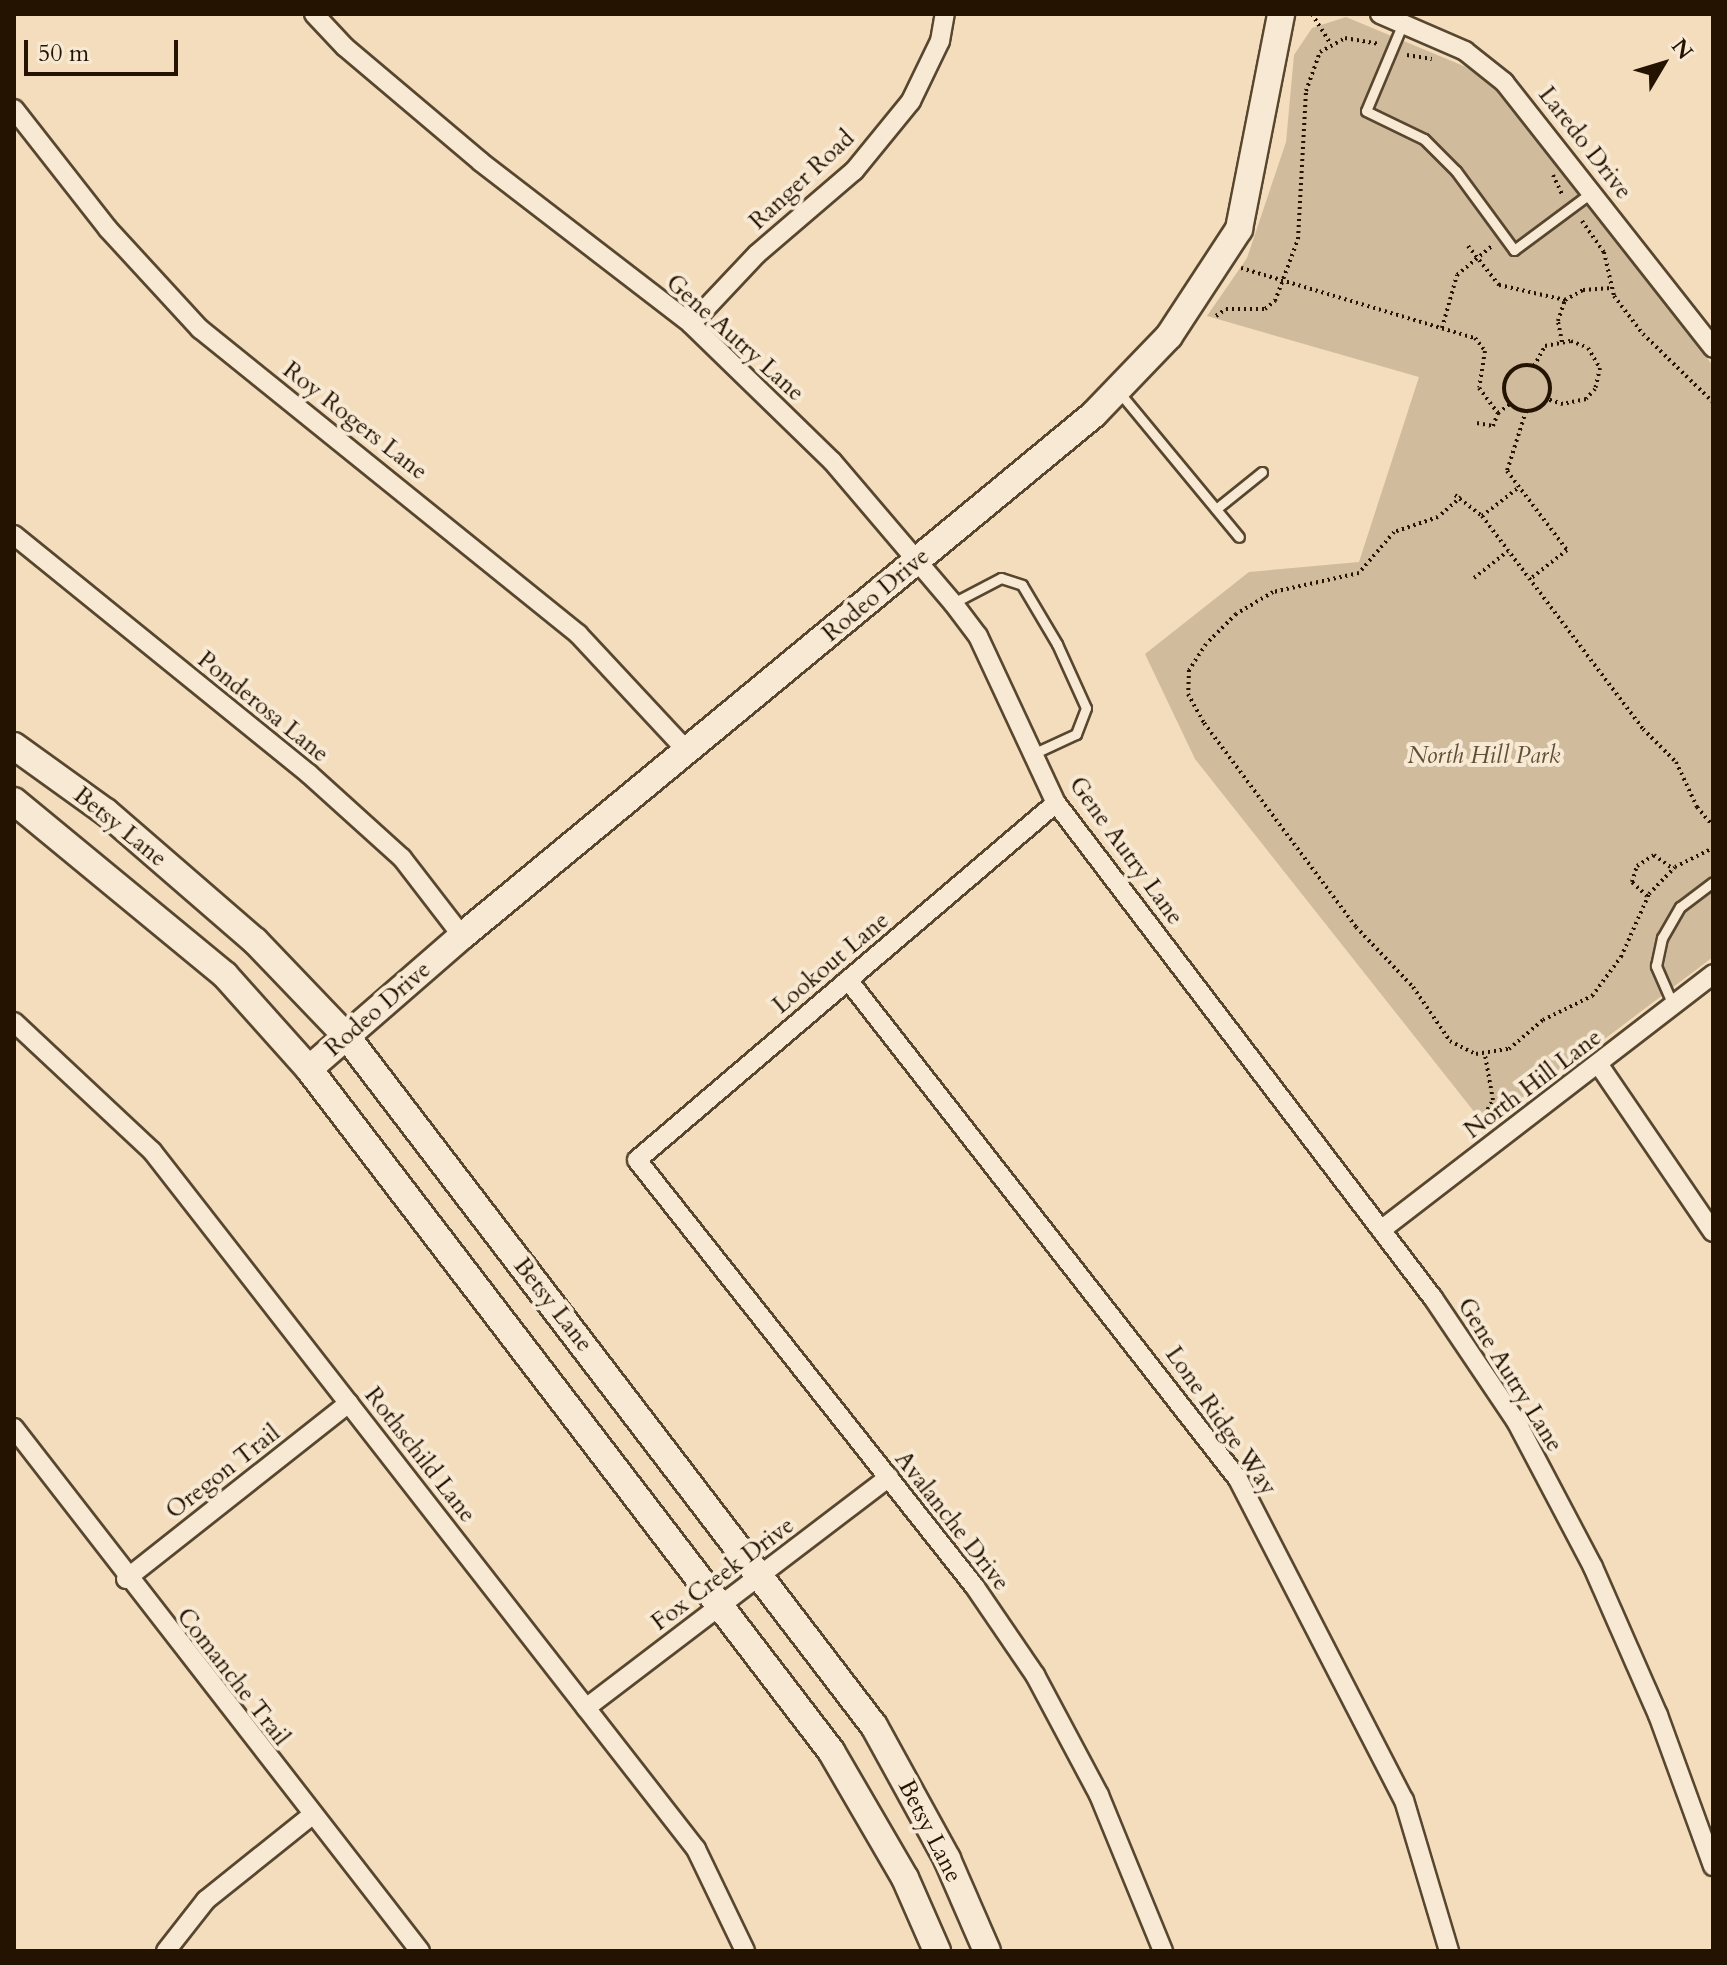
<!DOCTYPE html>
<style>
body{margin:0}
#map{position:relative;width:1727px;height:1965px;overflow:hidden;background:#f3ddbd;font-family:Cardo,serif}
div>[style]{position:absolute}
.green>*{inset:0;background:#d0bb9d}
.path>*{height:4px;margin-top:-2px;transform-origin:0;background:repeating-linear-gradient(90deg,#241300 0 2px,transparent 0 6px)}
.path>.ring{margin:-2px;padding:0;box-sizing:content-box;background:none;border:4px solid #241300;border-radius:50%}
.roads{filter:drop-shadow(2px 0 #58462f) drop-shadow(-2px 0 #58462f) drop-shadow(0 2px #58462f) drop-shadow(0 -2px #58462f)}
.lane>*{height:9px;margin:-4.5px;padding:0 4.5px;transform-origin:4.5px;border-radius:4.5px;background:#f7e9d4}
.street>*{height:18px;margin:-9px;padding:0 9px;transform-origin:9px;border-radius:9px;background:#f7e9d4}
.secondary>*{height:26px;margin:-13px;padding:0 13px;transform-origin:13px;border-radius:13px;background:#f7e9d4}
span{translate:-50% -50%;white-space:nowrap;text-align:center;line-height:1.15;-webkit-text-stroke:8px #f7e9d4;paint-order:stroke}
.street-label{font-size:24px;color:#241300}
.park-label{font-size:24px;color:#604e37;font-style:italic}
.frame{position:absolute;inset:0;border:16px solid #241300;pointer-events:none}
.north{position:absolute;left:1623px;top:24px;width:80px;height:80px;-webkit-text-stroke:6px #f7e9d4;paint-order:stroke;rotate:52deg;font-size:22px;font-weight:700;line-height:32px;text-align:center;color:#241300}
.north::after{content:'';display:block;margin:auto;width:28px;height:36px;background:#241300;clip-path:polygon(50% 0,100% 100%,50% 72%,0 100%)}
.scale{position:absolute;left:24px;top:40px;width:154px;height:36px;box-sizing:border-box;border:4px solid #241300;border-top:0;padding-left:10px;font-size:24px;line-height:28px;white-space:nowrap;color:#241300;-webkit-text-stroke:6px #f7e9d4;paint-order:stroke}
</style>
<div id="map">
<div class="green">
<div style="clip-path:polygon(1346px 17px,1466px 67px,1513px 101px,1713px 366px,1713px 957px,1487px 1128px,1195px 759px,1145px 654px,1249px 572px,1359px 562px,1419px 377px,1207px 316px,1247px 258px,1286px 142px,1294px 55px,1312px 28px)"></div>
</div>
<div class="path">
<div style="left:1312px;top:14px;width:34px;rotate:58deg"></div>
<div style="left:1407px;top:55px;width:25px;rotate:9deg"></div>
<div style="left:1553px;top:175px;width:23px;rotate:65deg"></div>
<div style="left:1582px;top:221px;width:38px;rotate:55deg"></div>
<div style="left:1604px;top:252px;width:45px;rotate:77.2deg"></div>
<div style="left:1614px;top:296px;width:48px;rotate:52.7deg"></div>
<div style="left:1643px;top:334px;width:98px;rotate:44.2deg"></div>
<div style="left:1468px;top:246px;width:50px;rotate:51.5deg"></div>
<div style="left:1499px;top:285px;width:68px;rotate:12.8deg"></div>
<div style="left:1241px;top:268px;width:244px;rotate:16.7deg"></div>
<div style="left:1475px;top:338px;width:16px;rotate:52deg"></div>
<div style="left:1485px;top:351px;width:37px;rotate:99deg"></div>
<div style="left:1479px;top:388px;width:31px;rotate:53deg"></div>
<div style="left:1216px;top:316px;width:12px;rotate:-35deg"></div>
<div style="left:1226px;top:309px;width:39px"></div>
<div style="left:1265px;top:309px;width:13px;rotate:-39deg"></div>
<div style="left:1275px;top:301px;width:66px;rotate:-69.6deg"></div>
<div style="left:1298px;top:239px;width:148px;rotate:-86.9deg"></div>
<div style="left:1306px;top:91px;width:41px;rotate:-70.3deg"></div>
<div style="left:1320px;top:52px;width:29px;rotate:-29deg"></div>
<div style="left:1345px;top:38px;width:35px;rotate:10deg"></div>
<div style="left:1442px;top:328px;width:55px;rotate:-74.2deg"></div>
<div style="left:1457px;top:275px;width:47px;rotate:-39.8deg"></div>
<div style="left:1562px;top:342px;width:21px;rotate:-101deg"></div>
<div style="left:1558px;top:321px;width:22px;rotate:-72deg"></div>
<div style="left:1565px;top:300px;width:21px;rotate:-29deg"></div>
<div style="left:1583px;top:290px;width:28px;rotate:-4deg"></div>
<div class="ring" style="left:1504px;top:365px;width:42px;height:42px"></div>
<div style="left:1534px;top:366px;width:23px;rotate:-61deg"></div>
<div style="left:1545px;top:346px;width:26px;rotate:-11deg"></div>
<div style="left:1571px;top:341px;width:18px;rotate:22deg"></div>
<div style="left:1588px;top:348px;width:23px;rotate:59deg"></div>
<div style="left:1600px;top:368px;width:22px;rotate:103deg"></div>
<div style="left:1595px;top:389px;width:13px;rotate:132deg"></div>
<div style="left:1586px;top:399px;width:24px;rotate:168deg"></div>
<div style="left:1563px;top:404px;width:17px;rotate:-163deg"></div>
<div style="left:1526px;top:411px;width:63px;rotate:107.6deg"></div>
<div style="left:1507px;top:471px;width:99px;rotate:52.8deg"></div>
<div style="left:1567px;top:550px;width:47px;rotate:141.9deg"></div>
<div style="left:1477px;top:423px;width:16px;rotate:11deg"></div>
<div style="left:1493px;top:426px;width:14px;rotate:-69deg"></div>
<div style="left:1498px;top:413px;width:15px;rotate:-37deg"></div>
<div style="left:1455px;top:495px;width:34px;rotate:38deg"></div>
<div style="left:1482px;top:516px;width:267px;rotate:52.9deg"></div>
<div style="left:1643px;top:729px;width:47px;rotate:45deg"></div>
<div style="left:1676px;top:762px;width:50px;rotate:65deg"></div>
<div style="left:1697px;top:807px;width:25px;rotate:50deg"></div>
<div style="left:1461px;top:497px;width:30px;rotate:139deg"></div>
<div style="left:1438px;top:517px;width:46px;rotate:161.2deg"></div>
<div style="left:1394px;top:532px;width:54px;rotate:130.5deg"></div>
<div style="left:1359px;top:573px;width:88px;rotate:167.5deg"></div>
<div style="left:1273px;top:592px;width:43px;rotate:149.3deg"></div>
<div style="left:1236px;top:614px;width:42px;rotate:135deg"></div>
<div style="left:1206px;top:644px;width:31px;rotate:123deg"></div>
<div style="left:1189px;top:670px;width:24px;rotate:92deg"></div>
<div style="left:1188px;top:694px;width:33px;rotate:61deg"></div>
<div style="left:1204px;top:723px;width:254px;rotate:53.3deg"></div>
<div style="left:1356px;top:927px;width:83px;rotate:46.5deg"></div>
<div style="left:1413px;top:987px;width:65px;rotate:55.6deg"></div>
<div style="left:1450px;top:1041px;width:29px;rotate:27deg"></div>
<div style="left:1476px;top:1054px;width:33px;rotate:-9deg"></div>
<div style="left:1509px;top:1049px;width:45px;rotate:-40.5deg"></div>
<div style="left:1543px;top:1020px;width:55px;rotate:-26.1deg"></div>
<div style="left:1592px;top:996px;width:49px;rotate:-53.4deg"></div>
<div style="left:1621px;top:957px;width:69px;rotate:-66deg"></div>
<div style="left:1649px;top:894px;width:37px;rotate:-46deg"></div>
<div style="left:1675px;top:867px;width:42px;rotate:-26.6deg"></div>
<div style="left:1482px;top:516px;width:46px;rotate:-37.9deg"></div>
<div style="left:1474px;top:578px;width:43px;rotate:-38.5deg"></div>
<div style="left:1647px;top:896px;width:21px;rotate:-137deg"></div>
<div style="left:1632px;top:882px;width:17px;rotate:-73deg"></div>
<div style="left:1637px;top:866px;width:20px;rotate:-33deg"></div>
<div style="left:1654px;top:855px;width:24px;rotate:36deg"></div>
<div style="left:1479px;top:1125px;width:29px;rotate:-61deg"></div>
<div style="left:1493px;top:1100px;width:46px;rotate:-100.1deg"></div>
</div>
<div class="roads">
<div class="lane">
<div style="left:1403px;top:23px;width:95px;rotate:112.8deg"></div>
<div style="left:1366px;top:111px;width:64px;rotate:25.8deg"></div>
<div style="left:1424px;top:139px;width:45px;rotate:45deg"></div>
<div style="left:1456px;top:171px;width:98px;rotate:53.7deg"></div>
<div style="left:1514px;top:250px;width:97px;rotate:-36.6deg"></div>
<div style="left:1119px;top:392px;width:188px;rotate:50.4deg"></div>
<div style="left:1216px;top:509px;width:59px;rotate:-38.8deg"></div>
<div style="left:953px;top:603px;width:54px;rotate:-27.5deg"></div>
<div style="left:1001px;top:578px;width:22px;rotate:18deg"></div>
<div style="left:1022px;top:585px;width:69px;rotate:59.3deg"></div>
<div style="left:1057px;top:644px;width:70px;rotate:65.6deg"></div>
<div style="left:1086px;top:708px;width:28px;rotate:111deg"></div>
<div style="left:1076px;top:734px;width:45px;rotate:155.1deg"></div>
<div style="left:1673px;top:1005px;width:43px;rotate:-113.6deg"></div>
<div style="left:1656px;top:966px;width:29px;rotate:-78deg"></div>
<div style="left:1662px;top:938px;width:36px;rotate:-60deg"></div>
<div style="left:1680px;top:907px;width:41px;rotate:-37.1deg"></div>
</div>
<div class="street">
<div style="left:314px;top:14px;width:45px;rotate:46.8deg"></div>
<div style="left:345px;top:47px;width:178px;rotate:40.2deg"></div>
<div style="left:481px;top:162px;width:265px;rotate:37.6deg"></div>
<div style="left:691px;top:324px;width:197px;rotate:44.2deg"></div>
<div style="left:832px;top:461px;width:187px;rotate:49.6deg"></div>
<div style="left:953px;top:603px;width:41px;rotate:52.9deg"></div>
<div style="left:978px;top:636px;width:184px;rotate:65deg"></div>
<div style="left:1056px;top:803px;width:622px;rotate:52.71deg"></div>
<div style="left:1433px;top:1298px;width:148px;rotate:56deg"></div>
<div style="left:1516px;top:1421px;width:165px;rotate:62.2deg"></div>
<div style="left:1593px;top:1567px;width:162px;rotate:66.3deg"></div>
<div style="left:1658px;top:1715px;width:161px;rotate:70deg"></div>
<div style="left:1380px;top:14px;width:93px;rotate:23.5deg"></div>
<div style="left:1465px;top:51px;width:50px;rotate:38.5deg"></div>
<div style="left:1504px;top:82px;width:338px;rotate:51.8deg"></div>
<div style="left:14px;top:109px;width:152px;rotate:51.9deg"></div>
<div style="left:108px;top:229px;width:136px;rotate:47.4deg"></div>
<div style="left:200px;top:329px;width:486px;rotate:38.9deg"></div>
<div style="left:578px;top:634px;width:160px;rotate:47deg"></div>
<div style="left:691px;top:324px;width:96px;rotate:-46.7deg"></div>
<div style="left:757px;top:254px;width:128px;rotate:-40.6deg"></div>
<div style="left:854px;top:171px;width:90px;rotate:-50.8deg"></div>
<div style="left:911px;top:101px;width:67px;rotate:-64.2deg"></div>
<div style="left:940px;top:41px;width:27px;rotate:-80deg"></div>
<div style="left:14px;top:535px;width:380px;rotate:39deg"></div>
<div style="left:309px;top:774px;width:125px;rotate:42.1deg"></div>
<div style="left:402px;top:858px;width:98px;rotate:52.4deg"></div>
<div style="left:1056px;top:803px;width:550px;rotate:139.57deg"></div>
<div style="left:637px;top:1160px;width:545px;rotate:51.64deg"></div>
<div style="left:975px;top:1587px;width:107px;rotate:55.7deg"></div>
<div style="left:1035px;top:1675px;width:136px;rotate:61.9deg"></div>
<div style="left:1099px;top:1795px;width:169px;rotate:67.7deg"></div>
<div style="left:848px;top:980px;width:633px;rotate:51.99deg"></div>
<div style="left:1238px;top:1479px;width:361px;rotate:62.7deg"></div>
<div style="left:1404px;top:1800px;width:158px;rotate:73.4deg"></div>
<div style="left:14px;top:1022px;width:189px;rotate:43.1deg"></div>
<div style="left:152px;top:1151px;width:885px;rotate:52.07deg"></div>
<div style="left:696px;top:1849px;width:113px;rotate:64.3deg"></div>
<div style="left:1599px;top:1065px;width:202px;rotate:55.7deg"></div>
<div style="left:1381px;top:1230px;width:419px;rotate:-37.6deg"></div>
<div style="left:14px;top:1428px;width:662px;rotate:52.18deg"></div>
<div style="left:126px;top:1579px;width:284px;rotate:-38.3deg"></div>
<div style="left:586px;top:1708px;width:381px;rotate:-37.3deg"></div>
<div style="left:166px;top:1951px;width:65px;rotate:-51.9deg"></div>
<div style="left:206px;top:1900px;width:134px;rotate:-38.7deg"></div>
</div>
<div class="secondary">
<div style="left:14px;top:746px;width:113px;rotate:35.7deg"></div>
<div style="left:106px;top:812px;width:197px;rotate:40.9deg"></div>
<div style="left:255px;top:941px;width:133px;rotate:46.2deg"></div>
<div style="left:347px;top:1037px;width:867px;rotate:52.59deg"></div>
<div style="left:874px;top:1726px;width:152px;rotate:61.2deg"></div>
<div style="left:947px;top:1859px;width:100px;rotate:66.5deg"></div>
<div style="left:14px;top:801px;width:273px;rotate:39.5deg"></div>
<div style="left:225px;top:975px;width:126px;rotate:48.2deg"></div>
<div style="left:309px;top:1069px;width:859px;rotate:52.57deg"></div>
<div style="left:831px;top:1751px;width:147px;rotate:59.8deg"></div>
<div style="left:905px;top:1878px;width:80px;rotate:66.3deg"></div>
<div style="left:309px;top:1069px;width:203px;rotate:-41deg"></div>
<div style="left:462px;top:936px;width:820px;rotate:-39.55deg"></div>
<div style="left:1094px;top:414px;width:108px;rotate:-46.1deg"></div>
<div style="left:1169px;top:336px;width:128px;rotate:-56.8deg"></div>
<div style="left:1239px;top:229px;width:219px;rotate:-78.9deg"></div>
</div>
</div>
<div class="street-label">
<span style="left:1585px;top:143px;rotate:52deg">Laredo Drive</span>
<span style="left:802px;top:180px;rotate:-43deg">Ranger Road</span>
<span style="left:735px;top:338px;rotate:42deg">Gene Autry Lane</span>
<span style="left:355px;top:421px;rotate:38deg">Roy Rogers Lane</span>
<span style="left:876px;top:595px;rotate:-40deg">Rodeo Drive</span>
<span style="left:263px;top:707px;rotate:39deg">Ponderosa Lane</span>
<span style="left:120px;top:827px;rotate:39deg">Betsy Lane</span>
<span style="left:1126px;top:851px;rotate:54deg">Gene Autry Lane</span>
<span style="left:831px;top:963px;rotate:-40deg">Lookout Lane</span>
<span style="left:378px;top:1009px;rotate:-41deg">Rodeo Drive</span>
<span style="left:1533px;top:1084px;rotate:-37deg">North Hill Lane</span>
<span style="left:553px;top:1305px;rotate:52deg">Betsy Lane</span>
<span style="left:1510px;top:1375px;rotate:58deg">Gene Autry Lane</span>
<span style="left:1221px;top:1421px;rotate:55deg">Lone Ridge Way</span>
<span style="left:420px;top:1455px;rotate:52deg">Rothschild Lane</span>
<span style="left:223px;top:1472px;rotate:-38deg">Oregon Trail</span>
<span style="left:952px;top:1521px;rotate:52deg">Avalanche Drive</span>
<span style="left:723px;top:1574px;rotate:-37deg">Fox Creek Drive</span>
<span style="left:233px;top:1677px;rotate:52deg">Comanche Trail</span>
<span style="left:930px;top:1831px;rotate:63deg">Betsy Lane</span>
</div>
<div class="park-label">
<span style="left:1484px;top:756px">North Hill Park</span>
</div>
<div class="frame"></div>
<div class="north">N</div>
<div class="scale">50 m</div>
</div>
